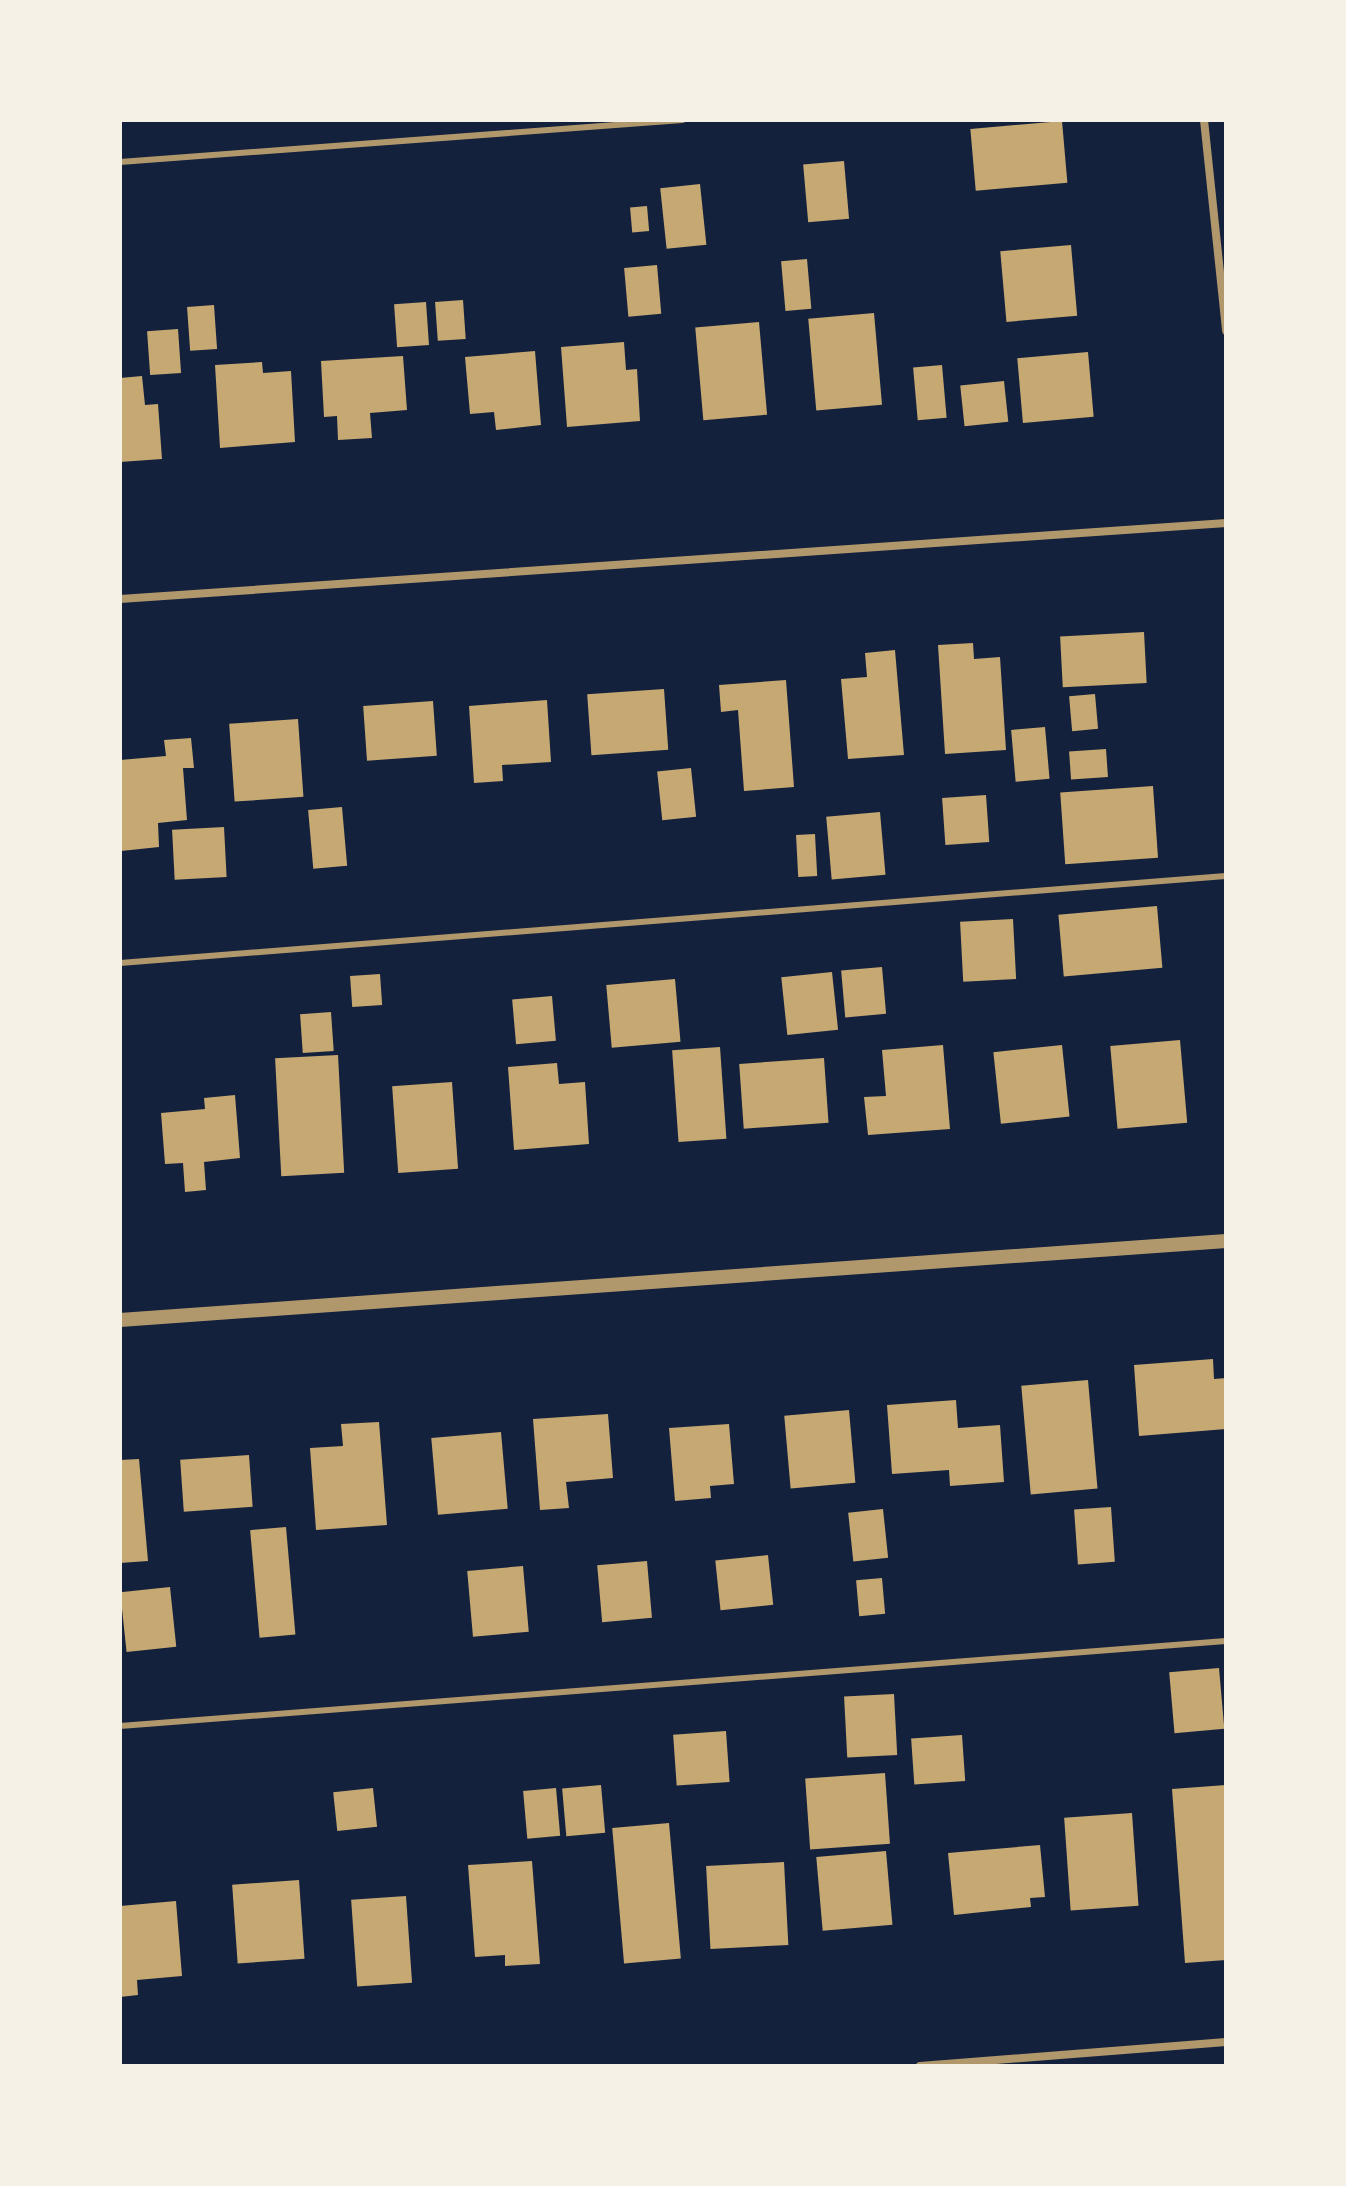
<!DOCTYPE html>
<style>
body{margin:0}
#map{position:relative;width:1346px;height:2186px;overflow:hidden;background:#14213d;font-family:"Alegreya Sans",sans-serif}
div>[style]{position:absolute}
.building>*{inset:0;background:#c6a872;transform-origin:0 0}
.service>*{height:6px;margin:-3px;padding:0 3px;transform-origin:3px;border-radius:3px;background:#b1986c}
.minor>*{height:8px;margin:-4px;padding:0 4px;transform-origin:4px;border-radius:4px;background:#b1986c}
.tertiary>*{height:14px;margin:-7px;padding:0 7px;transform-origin:7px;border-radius:7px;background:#b1986c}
span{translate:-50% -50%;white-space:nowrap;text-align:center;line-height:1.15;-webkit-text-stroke:7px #f6f1e7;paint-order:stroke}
.frame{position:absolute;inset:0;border:122px solid #f6f1e7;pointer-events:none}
</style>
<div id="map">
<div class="building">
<div style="left:1062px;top:121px;width:62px;height:92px;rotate:85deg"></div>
<div style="left:844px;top:161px;width:58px;height:41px;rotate:85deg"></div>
<div style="left:700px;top:184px;width:61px;height:40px;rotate:84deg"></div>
<div style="left:647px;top:206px;width:25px;height:17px;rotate:85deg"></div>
<div style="left:1071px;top:245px;width:71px;height:71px;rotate:85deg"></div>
<div style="left:807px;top:259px;width:50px;height:26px;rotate:85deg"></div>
<div style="left:657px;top:265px;width:49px;height:33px;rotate:85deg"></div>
<div style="left:463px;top:300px;width:39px;height:28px;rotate:86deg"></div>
<div style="left:426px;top:302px;width:43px;height:32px;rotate:86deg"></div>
<div style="left:214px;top:305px;width:44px;height:27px;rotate:86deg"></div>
<div style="left:874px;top:313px;width:92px;height:66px;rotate:85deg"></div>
<div style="left:759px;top:322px;width:93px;height:64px;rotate:85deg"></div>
<div style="left:178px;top:329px;width:44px;height:31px;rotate:86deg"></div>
<div style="clip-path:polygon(624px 342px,626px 370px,637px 369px,640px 421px,567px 427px,561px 347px)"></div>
<div style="clip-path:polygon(535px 351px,541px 425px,496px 430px,494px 412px,470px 414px,465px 357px)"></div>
<div style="left:1088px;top:352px;width:65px;height:71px;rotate:85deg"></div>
<div style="clip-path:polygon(403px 356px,407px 410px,370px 413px,372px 438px,338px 440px,337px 416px,324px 417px,321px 361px)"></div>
<div style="clip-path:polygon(262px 362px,263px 373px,291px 371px,295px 442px,220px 448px,215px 365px)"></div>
<div style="left:942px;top:365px;width:53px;height:29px;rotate:85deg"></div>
<div style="clip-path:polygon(142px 376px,145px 405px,158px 404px,162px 459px,120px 462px,120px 378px)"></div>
<div style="left:1004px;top:381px;width:41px;height:44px;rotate:84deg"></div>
<div style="left:1144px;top:632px;width:51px;height:84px;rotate:87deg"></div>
<div style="clip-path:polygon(973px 643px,974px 659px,1000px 657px,1006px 750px,945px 754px,938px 645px)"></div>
<div style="clip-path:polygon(895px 650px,904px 755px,848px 759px,841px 679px,867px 677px,865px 653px)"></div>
<div style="clip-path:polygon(786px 680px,794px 787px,744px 791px,738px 710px,721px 712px,719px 685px)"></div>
<div style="left:664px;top:689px;width:61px;height:77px;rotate:86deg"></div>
<div style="left:1095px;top:694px;width:35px;height:26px;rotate:85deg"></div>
<div style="clip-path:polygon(547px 700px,551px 762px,502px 765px,503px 781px,474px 783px,469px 706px)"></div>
<div style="left:433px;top:701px;width:55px;height:70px;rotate:86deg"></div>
<div style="left:298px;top:719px;width:78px;height:69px;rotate:86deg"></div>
<div style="left:1045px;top:727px;width:52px;height:34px;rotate:85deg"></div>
<div style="clip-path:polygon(191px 738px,194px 768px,183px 768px,187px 820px,158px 823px,159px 847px,121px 851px,120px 760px,166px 756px,164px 740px)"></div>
<div style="left:1106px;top:749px;width:28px;height:37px;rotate:86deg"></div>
<div style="left:691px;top:768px;width:49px;height:34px;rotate:84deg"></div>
<div style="left:1153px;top:786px;width:72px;height:93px;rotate:86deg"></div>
<div style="left:986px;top:795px;width:47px;height:44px;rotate:86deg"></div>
<div style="left:342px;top:807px;width:59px;height:34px;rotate:85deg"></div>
<div style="left:880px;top:812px;width:63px;height:54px;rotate:85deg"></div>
<div style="left:224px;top:827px;width:50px;height:52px;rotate:87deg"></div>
<div style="left:815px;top:834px;width:42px;height:19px;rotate:87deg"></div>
<div style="left:1157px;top:906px;width:62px;height:99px;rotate:85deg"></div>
<div style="left:1013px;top:919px;width:60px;height:53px;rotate:87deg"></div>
<div style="left:882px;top:967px;width:47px;height:41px;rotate:85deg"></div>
<div style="left:832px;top:972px;width:58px;height:51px;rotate:84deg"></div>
<div style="left:380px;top:974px;width:31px;height:30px;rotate:86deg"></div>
<div style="left:675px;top:979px;width:63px;height:69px;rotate:85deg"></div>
<div style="left:552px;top:996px;width:45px;height:40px;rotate:85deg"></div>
<div style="left:331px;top:1012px;width:39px;height:31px;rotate:86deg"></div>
<div style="left:1180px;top:1040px;width:83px;height:70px;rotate:85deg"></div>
<div style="clip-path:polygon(943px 1045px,950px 1129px,868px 1135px,864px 1097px,886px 1096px,882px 1050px)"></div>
<div style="left:1062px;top:1045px;width:72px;height:69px;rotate:84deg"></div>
<div style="left:720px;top:1047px;width:92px;height:48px;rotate:86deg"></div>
<div style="left:338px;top:1055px;width:118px;height:63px;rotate:87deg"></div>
<div style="left:824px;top:1058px;width:65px;height:85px;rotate:86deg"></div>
<div style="clip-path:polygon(557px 1063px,559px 1084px,585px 1082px,589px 1144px,514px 1150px,508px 1067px)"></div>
<div style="left:452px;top:1082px;width:87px;height:60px;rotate:86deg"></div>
<div style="clip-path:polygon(235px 1095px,240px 1158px,204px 1162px,206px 1190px,185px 1192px,183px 1163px,165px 1164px,161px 1113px,205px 1109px,204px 1098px)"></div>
<div style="clip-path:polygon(1213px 1359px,1214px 1379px,1226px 1378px,1226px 1429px,1139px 1436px,1134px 1365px)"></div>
<div style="left:1088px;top:1380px;width:109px;height:67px;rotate:85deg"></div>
<div style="clip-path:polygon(956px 1400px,958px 1428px,1000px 1425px,1004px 1482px,950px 1486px,949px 1470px,892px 1474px,887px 1405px)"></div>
<div style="left:849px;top:1410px;width:73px;height:65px;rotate:85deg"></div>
<div style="clip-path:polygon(608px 1414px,613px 1478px,566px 1482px,569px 1508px,540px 1510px,533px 1419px)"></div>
<div style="clip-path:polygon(379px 1422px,387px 1525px,316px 1530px,310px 1448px,343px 1446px,341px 1424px)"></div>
<div style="clip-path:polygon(729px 1424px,734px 1484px,710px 1486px,711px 1498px,675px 1501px,669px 1428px)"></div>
<div style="left:501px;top:1432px;width:77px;height:70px;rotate:85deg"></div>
<div style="left:249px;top:1455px;width:52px;height:69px;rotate:86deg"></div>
<div style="clip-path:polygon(139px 1459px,148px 1561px,120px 1563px,120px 1460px)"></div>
<div style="left:1111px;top:1507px;width:55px;height:37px;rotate:86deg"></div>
<div style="left:883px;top:1509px;width:49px;height:35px;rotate:84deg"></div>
<div style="left:286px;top:1527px;width:108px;height:36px;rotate:85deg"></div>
<div style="left:768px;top:1555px;width:50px;height:53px;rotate:84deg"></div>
<div style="left:647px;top:1561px;width:57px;height:50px;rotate:85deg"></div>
<div style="left:523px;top:1566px;width:66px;height:56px;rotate:85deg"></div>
<div style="left:882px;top:1578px;width:36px;height:26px;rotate:85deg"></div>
<div style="left:170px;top:1587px;width:60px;height:50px;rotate:84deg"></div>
<div style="left:1219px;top:1668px;width:61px;height:50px;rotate:85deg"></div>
<div style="left:894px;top:1694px;width:61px;height:50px;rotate:87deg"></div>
<div style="left:726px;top:1731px;width:51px;height:53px;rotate:86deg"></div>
<div style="left:962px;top:1735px;width:46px;height:51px;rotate:86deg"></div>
<div style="left:885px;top:1773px;width:71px;height:80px;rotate:86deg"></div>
<div style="left:601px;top:1785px;width:48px;height:39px;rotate:85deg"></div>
<div style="clip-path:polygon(1226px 1785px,1226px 1960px,1185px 1963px,1172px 1789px)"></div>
<div style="left:373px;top:1788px;width:39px;height:40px;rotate:84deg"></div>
<div style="left:556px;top:1788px;width:48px;height:33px;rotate:85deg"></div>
<div style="left:1132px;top:1813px;width:93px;height:68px;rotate:86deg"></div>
<div style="left:669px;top:1823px;width:136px;height:57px;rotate:85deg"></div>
<div style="clip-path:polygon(1040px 1845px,1045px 1897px,1030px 1898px,1031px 1907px,954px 1915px,948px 1853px)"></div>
<div style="left:886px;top:1851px;width:74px;height:70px;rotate:85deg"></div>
<div style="clip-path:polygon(532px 1861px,540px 1964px,505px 1966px,505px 1955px,475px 1957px,468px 1865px)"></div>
<div style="left:784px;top:1862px;width:83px;height:78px;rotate:87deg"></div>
<div style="left:299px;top:1880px;width:79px;height:67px;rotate:86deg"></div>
<div style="left:406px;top:1896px;width:87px;height:55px;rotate:86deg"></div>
<div style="clip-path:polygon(176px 1901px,182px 1976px,137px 1980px,138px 1995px,120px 1997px,120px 1906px)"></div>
</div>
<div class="service">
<div style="left:120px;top:162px;width:564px;rotate:-4.27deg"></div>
<div style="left:120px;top:963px;width:1109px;rotate:-4.5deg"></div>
<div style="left:120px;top:1726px;width:1109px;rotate:-4.39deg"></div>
</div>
<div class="minor">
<div style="left:1204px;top:120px;width:212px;rotate:84deg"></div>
<div style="left:120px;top:599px;width:1109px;rotate:-3.93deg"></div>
<div style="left:920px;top:2066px;width:307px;rotate:-4.5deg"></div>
</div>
<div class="tertiary">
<div style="left:120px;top:1320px;width:1109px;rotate:-4.09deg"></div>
</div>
<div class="frame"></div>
</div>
